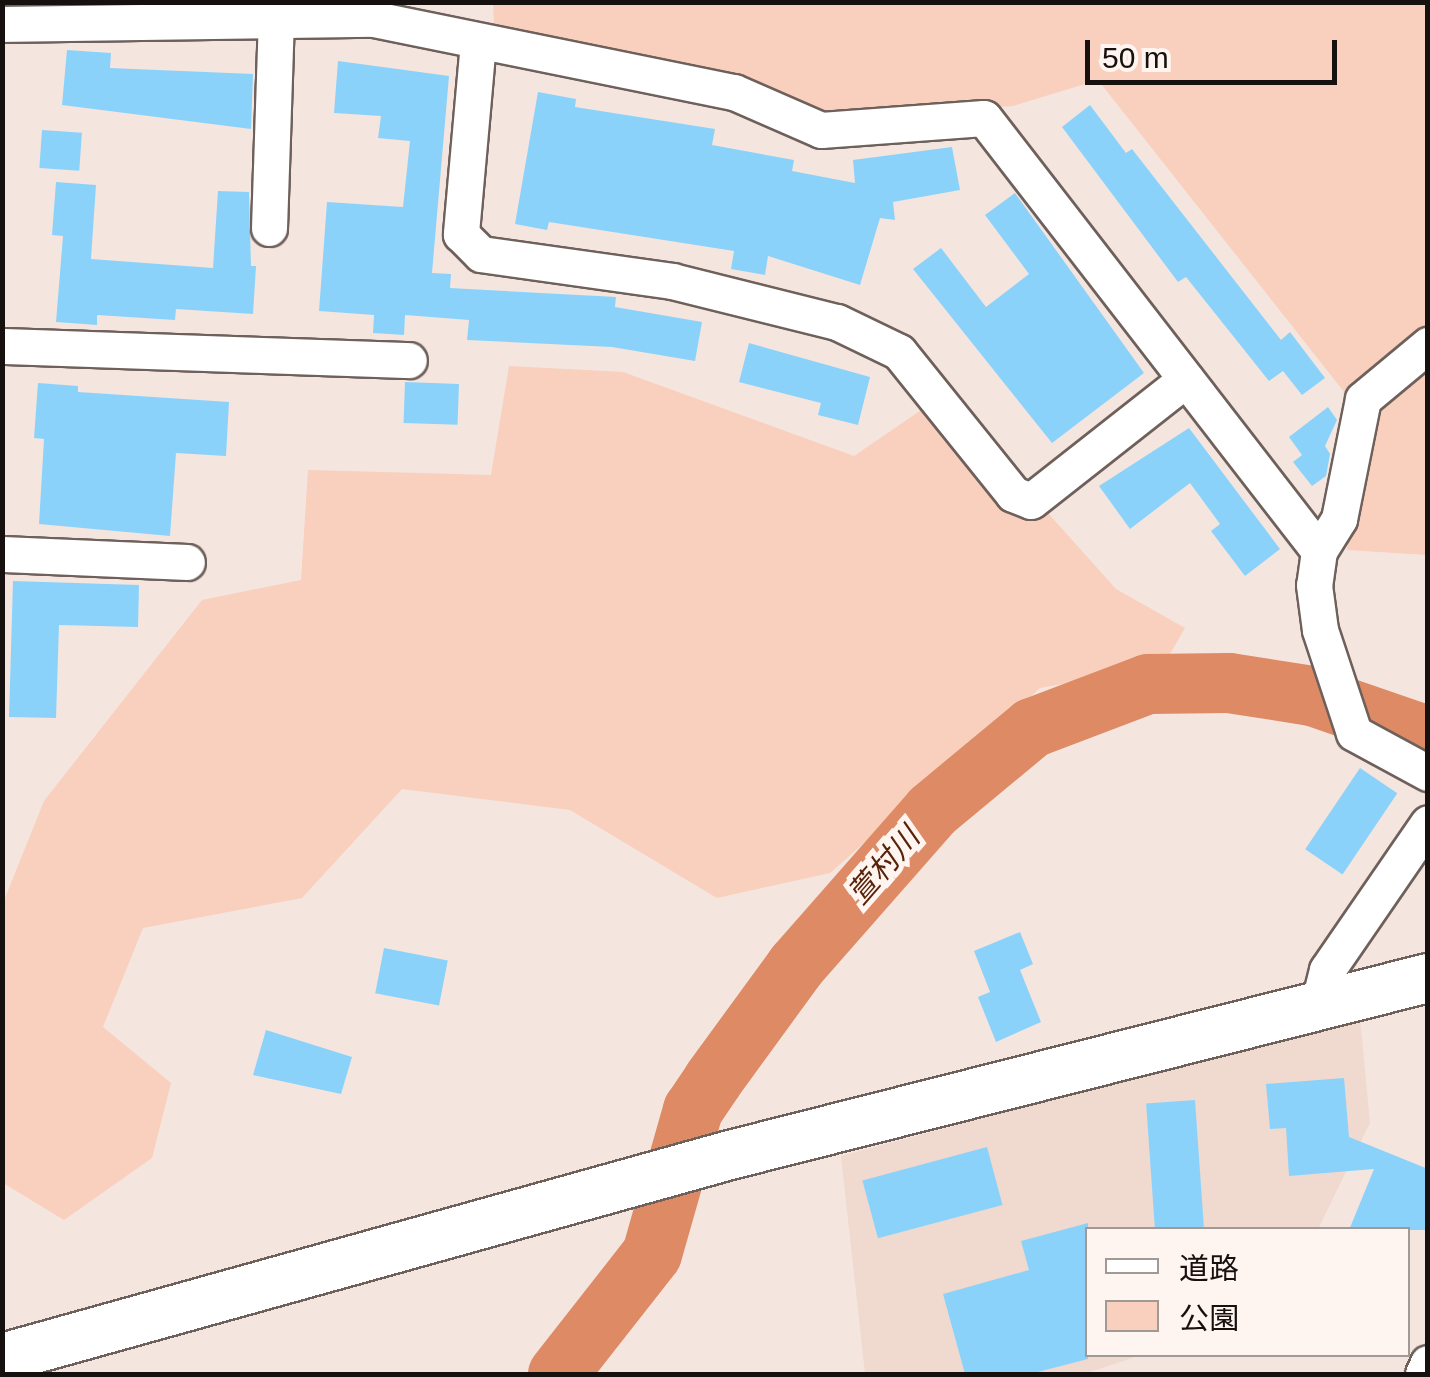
<!DOCTYPE html>
<meta charset="utf-8">
<style>
body{margin:0}
#map{position:relative;width:1430px;height:1377px;overflow:hidden;background:#f5e5df;font-family:Arial,"Noto Sans JP",sans-serif}
div>[style]{position:absolute}
.built>*{inset:0;background:#f0d9cf}
.green>*{inset:0;background:#f9cfbd}
.river>*{height:60px;margin:-30px;padding:0 30px;transform-origin:30px;border-radius:30px;background:#dd8a65}
.building>*{inset:0;background:#8bd2fb;transform-origin:0 0}
.roads{filter:drop-shadow(2px 0 #6e605b) drop-shadow(-2px 0 #6e605b) drop-shadow(0 2px #6e605b) drop-shadow(0 -2px #6e605b)}
.street>*{height:35px;margin:-17.5px;padding:0 17.5px;transform-origin:17.5px;border-radius:17.5px;background:#fff}
.secondary>*{height:48px;margin:-24px;padding:0 24px;transform-origin:24px;border-radius:24px;background:#fff}
span{translate:-50% -50%;white-space:nowrap;text-align:center;line-height:1.15;-webkit-text-stroke:10px #fef4f0;paint-order:stroke}
.water-label{font-size:30px;color:#582308;font-style:italic}
.frame{position:absolute;inset:0;border:5px solid #16110e;pointer-events:none}
.legend{position:absolute;left:1085px;top:1227px;width:325px;height:130px;box-sizing:border-box;background:#fef4f0;border:2px solid #a19996;margin:0;padding:12px 18px;list-style:none;font-size:30px;color:#16110e}
.legend li{display:flex;align-items:center;gap:20px;height:50px}
.legend b{width:50px;border:2px solid #a19996}
.scale{position:absolute;left:1085px;top:40px;width:252px;height:45px;box-sizing:border-box;border:5px solid #16110e;border-top:0;padding-left:12px;font-size:30px;line-height:35px;white-space:nowrap;color:#16110e;-webkit-text-stroke:8px #fef4f0;paint-order:stroke}
</style>
<div id="map">
<div class="built">
<div style="clip-path:polygon(1360px 1018px,1370px 1123px,1318px 1229px,1088px 1230px,1088px 1354px,1141px 1355px,1084px 1374px,865px 1374px,841px 1156px)"></div>
</div>
<div class="green">
<div style="clip-path:polygon(493px 3px,1427px 3px,1427px 555px,1347px 550px,1367px 421px,1098px 80px,1013px 106px,825px 117px,753px 79px,494px 25px)"></div>
<div style="clip-path:polygon(509px 366px,623px 372px,854px 456px,930px 404px,1014px 510px,1047px 512px,1116px 589px,1185px 628px,1163px 666px,1040px 688px,830px 873px,717px 898px,570px 810px,402px 789px,302px 898px,143px 928px,103px 1027px,171px 1083px,152px 1158px,64px 1220px,3px 1183px,3px 903px,44px 801px,202px 600px,301px 580px,308px 470px,491px 475px)"></div>
</div>
<div class="river">
<div style="left:558px;top:1374px;width:152px;rotate:-51.9deg"></div>
<div style="left:652px;top:1254px;width:150px;rotate:-74.1deg"></div>
<div style="left:693px;top:1110px;width:36px;rotate:-56deg"></div>
<div style="left:713px;top:1080px;width:141px;rotate:-53.9deg"></div>
<div style="left:796px;top:966px;width:206px;rotate:-48.7deg"></div>
<div style="left:932px;top:811px;width:130px;rotate:-39.7deg"></div>
<div style="left:1032px;top:728px;width:124px;rotate:-20.8deg"></div>
<div style="left:1148px;top:684px;width:81px;rotate:-0.7deg"></div>
<div style="left:1229px;top:683px;width:84px;rotate:8.9deg"></div>
<div style="left:1312px;top:696px;width:123px;rotate:19deg"></div>
</div>
<div class="building">
<div style="clip-path:polygon(67px 50px,111px 53px,110px 68px,253px 74px,251px 129px,62px 105px)"></div>
<div style="clip-path:polygon(338px 61px,449px 76px,432px 273px,451px 274px,450px 288px,616px 297px,615px 307px,702px 322px,695px 361px,612px 347px,467px 340px,469px 320px,405px 315px,404px 335px,373px 333px,374px 315px,319px 311px,327px 202px,403px 207px,410px 141px,378px 138px,381px 116px,334px 113px)"></div>
<div style="clip-path:polygon(538px 92px,576px 99px,575px 107px,715px 129px,712px 145px,794px 160px,792px 171px,855px 183px,853px 160px,952px 147px,960px 190px,893px 202px,895px 220px,880px 218px,860px 285px,768px 256px,765px 275px,731px 269px,734px 251px,549px 222px,547px 230px,515px 224px)"></div>
<div style="clip-path:polygon(1090px 105px,1126px 153px,1132px 149px,1281px 340px,1290px 332px,1325px 378px,1302px 395px,1283px 371px,1269px 381px,1186px 277px,1178px 282px,1062px 127px)"></div>
<div style="left:42px;top:130px;width:40px;height:38px;rotate:4deg"></div>
<div style="clip-path:polygon(56px 182px,96px 185px,91px 259px,213px 268px,218px 191px,249px 192px,251px 266px,256px 266px,253px 314px,176px 309px,175px 320px,97px 315px,97px 325px,56px 322px,63px 236px,52px 235px)"></div>
<div style="clip-path:polygon(1015px 193px,1144px 373px,1052px 443px,913px 269px,941px 248px,986px 307px,1029px 274px,985px 215px)"></div>
<div style="clip-path:polygon(749px 343px,870px 377px,858px 425px,818px 415px,821px 403px,739px 382px)"></div>
<div style="left:405px;top:382px;width:54px;height:41px;rotate:2deg"></div>
<div style="clip-path:polygon(38px 383px,78px 386px,78px 392px,229px 402px,226px 456px,176px 453px,170px 536px,39px 524px,44px 439px,34px 438px)"></div>
<div style="clip-path:polygon(1328px 407px,1337px 420px,1325px 446px,1330px 454px,1326px 476px,1312px 486px,1293px 462px,1302px 455px,1289px 437px)"></div>
<div style="clip-path:polygon(1189px 428px,1280px 549px,1245px 576px,1211px 531px,1220px 524px,1190px 483px,1130px 529px,1099px 486px)"></div>
<div style="clip-path:polygon(13px 581px,139px 585px,138px 627px,59px 625px,56px 718px,9px 717px)"></div>
<div style="left:1360px;top:768px;width:45px;height:98px;rotate:34deg"></div>
<div style="clip-path:polygon(1020px 932px,1033px 964px,1020px 970px,1041px 1022px,996px 1042px,978px 997px,990px 992px,974px 951px)"></div>
<div style="left:384px;top:948px;width:65px;height:46px;rotate:11deg"></div>
<div style="clip-path:polygon(266px 1030px,352px 1057px,341px 1094px,253px 1075px)"></div>
<div style="clip-path:polygon(1344px 1078px,1349px 1137px,1428px 1169px,1428px 1230px,1349px 1230px,1374px 1169px,1289px 1176px,1286px 1128px,1270px 1129px,1266px 1084px)"></div>
<div style="left:1195px;top:1100px;width:130px;height:49px;rotate:86deg"></div>
<div style="left:987px;top:1147px;width:60px;height:129px;rotate:75deg"></div>
<div style="clip-path:polygon(1088px 1223px,1088px 1359px,1030px 1374px,965px 1374px,943px 1294px,1029px 1270px,1021px 1241px)"></div>
</div>
<div class="roads">
<div class="street">
<div style="left:2px;top:24px;width:372px;rotate:-0.8deg"></div>
<div style="left:374px;top:19px;width:367px;rotate:11.5deg"></div>
<div style="left:734px;top:92px;width:95px;rotate:23.6deg"></div>
<div style="left:821px;top:130px;width:163px;rotate:-4.2deg"></div>
<div style="left:984px;top:118px;width:547px;rotate:52.27deg"></div>
<div style="left:1319px;top:551px;width:34px;rotate:98deg"></div>
<div style="left:1314px;top:585px;width:45px;rotate:82.4deg"></div>
<div style="left:1320px;top:630px;width:108px;rotate:71.7deg"></div>
<div style="left:1354px;top:733px;width:84px;rotate:28.4deg"></div>
<div style="left:478px;top:42px;width:193px;rotate:95.1deg"></div>
<div style="left:461px;top:234px;width:28px;rotate:45deg"></div>
<div style="left:481px;top:254px;width:193px;rotate:8deg"></div>
<div style="left:672px;top:281px;width:170px;rotate:14deg"></div>
<div style="left:837px;top:322px;width:69px;rotate:25.8deg"></div>
<div style="left:899px;top:352px;width:182px;rotate:51.2deg"></div>
<div style="left:1013px;top:494px;width:19px;rotate:21deg"></div>
<div style="left:1031px;top:501px;width:197px;rotate:-38.2deg"></div>
<div style="left:269px;top:228px;width:208px;rotate:-88.1deg"></div>
<div style="left:2px;top:346px;width:407px;rotate:2deg"></div>
<div style="left:1319px;top:551px;width:38px;rotate:-58deg"></div>
<div style="left:1339px;top:519px;width:122px;rotate:-78.7deg"></div>
<div style="left:1363px;top:399px;width:85px;rotate:-39.7deg"></div>
<div style="left:2px;top:554px;width:185px;rotate:2.5deg"></div>
<div style="left:1318px;top:1006px;width:37px;rotate:-76deg"></div>
<div style="left:1327px;top:970px;width:178px;rotate:-55.5deg"></div>
<div style="left:1423px;top:1374px;width:12px;rotate:-66deg"></div>
</div>
<div class="secondary">
<div style="left:2px;top:1358px;width:756px;rotate:-15.58deg"></div>
<div style="left:730px;top:1155px;width:720px;rotate:-14.23deg"></div>
</div>
</div>
<div class="water-label">
<span style="left:884px;top:866px;rotate:-49deg">萱村川</span>
</div>
<div class="frame"></div>
<ul class="legend">
<li><b style="height:12px;background:#fff"></b>道路</li>
<li><b style="height:28px;background:#f9cfbd"></b>公園</li>
</ul>
<div class="scale">50 m</div>
</div>
